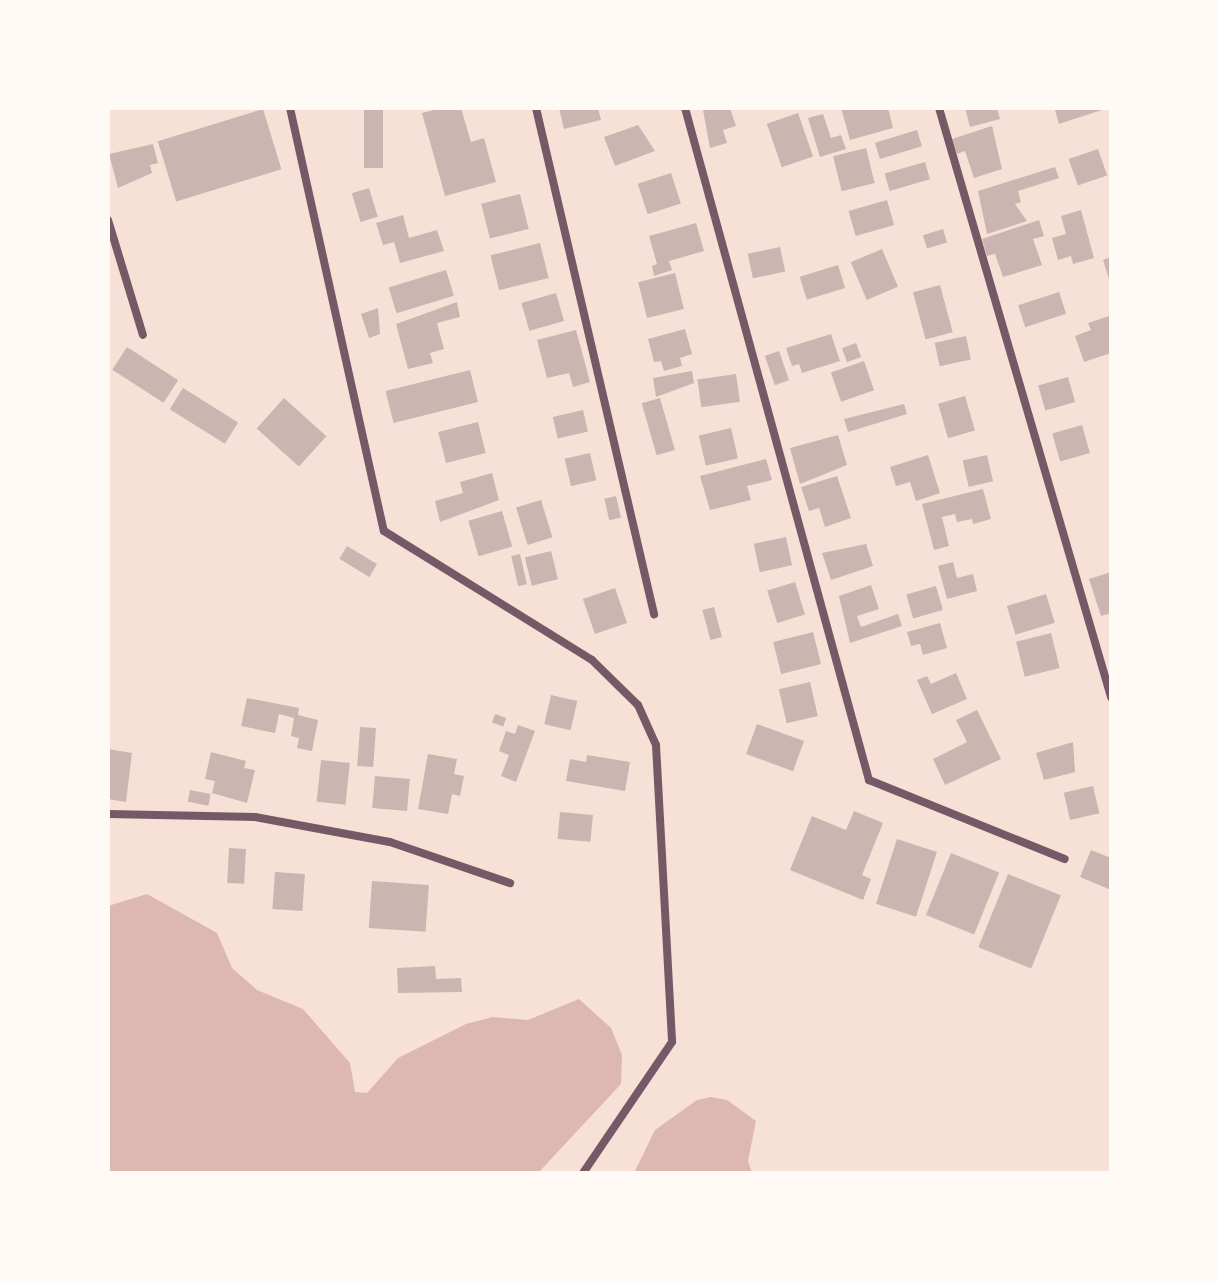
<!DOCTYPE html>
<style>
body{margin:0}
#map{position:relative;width:1219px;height:1281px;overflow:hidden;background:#f7e1d7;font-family:Commissioner,sans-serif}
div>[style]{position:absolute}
.water>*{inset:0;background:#dcb8b0}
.building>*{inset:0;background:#ccb4b1;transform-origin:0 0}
.minor>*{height:8px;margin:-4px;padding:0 4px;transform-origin:4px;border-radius:4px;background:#755966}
span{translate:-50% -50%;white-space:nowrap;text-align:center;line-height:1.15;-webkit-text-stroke:8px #fffaf5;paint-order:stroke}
.frame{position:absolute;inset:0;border:110px solid #fffaf5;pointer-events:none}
</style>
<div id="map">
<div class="water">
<div style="clip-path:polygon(147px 894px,217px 933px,232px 968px,257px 990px,303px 1009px,350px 1063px,355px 1092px,367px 1093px,398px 1058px,466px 1024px,493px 1017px,528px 1020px,579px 999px,611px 1028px,622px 1055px,621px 1084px,538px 1173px,108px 1173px,108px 906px)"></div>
<div style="clip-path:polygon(711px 1097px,727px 1100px,756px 1121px,748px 1161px,752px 1173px,634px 1173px,655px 1130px,697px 1100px)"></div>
</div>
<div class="building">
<div style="left:364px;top:108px;width:19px;height:60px"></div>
<div style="clip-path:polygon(442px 108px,461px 108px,471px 142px,484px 138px,496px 182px,445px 196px,422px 113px)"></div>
<div style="clip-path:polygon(559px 108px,598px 108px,601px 120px,564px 129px)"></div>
<div style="clip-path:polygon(730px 108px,736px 126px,723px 130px,727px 143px,710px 148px,703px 110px)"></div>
<div style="clip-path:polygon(841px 108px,888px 108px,893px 128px,850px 140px)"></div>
<div style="clip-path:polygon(965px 108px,997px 108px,1000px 119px,970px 127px)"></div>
<div style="clip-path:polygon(1108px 108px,1059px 124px,1055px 110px,1061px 108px)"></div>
<div style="left:263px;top:109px;width:63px;height:110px;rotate:73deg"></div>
<div style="left:798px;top:113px;width:46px;height:33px;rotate:71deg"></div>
<div style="clip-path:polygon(823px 114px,831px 138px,841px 135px,846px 149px,820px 157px,808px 118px)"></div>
<div style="clip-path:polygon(638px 125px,655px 151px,615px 166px,604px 137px)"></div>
<div style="clip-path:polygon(992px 126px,1002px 169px,974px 178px,965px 151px,957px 154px,952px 139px)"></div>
<div style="left:917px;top:130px;width:17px;height:44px;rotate:73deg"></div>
<div style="clip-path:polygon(153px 144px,158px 163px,150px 165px,152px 173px,118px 188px,109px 154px)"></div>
<div style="left:866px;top:148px;width:36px;height:34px;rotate:76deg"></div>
<div style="left:1098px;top:149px;width:28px;height:31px;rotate:71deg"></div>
<div style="left:925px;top:162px;width:18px;height:42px;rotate:74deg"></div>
<div style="clip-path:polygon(1055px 167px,1059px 178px,1018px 191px,1021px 202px,1015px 204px,1027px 221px,987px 234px,978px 191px)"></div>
<div style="left:671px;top:173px;width:32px;height:35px;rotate:72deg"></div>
<div style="left:369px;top:188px;width:30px;height:18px;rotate:73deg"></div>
<div style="left:520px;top:194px;width:36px;height:40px;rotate:76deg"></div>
<div style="left:887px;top:200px;width:26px;height:40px;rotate:74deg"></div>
<div style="clip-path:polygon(1081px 210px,1094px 258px,1073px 264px,1071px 256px,1058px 260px,1052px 238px,1066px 234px,1061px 216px)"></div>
<div style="clip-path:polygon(403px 215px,409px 238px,437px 230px,444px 251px,400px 263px,394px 242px,383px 245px,376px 223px)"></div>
<div style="clip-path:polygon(1039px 220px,1044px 236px,1033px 239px,1042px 265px,1003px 277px,995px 254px,987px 256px,982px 239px)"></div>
<div style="clip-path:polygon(696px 223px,704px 251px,669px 261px,672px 270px,654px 276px,652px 266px,657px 264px,649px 236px)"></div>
<div style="left:943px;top:229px;width:14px;height:21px;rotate:73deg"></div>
<div style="left:540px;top:243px;width:36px;height:51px;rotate:76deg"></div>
<div style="left:780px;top:247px;width:25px;height:33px;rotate:78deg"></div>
<div style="left:882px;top:249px;width:41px;height:34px;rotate:67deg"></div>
<div style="clip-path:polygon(1111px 257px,1111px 282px,1110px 282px,1103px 260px)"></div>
<div style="left:838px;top:265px;width:24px;height:40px;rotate:73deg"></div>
<div style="left:446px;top:270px;width:27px;height:60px;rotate:73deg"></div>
<div style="left:675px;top:273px;width:37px;height:38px;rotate:76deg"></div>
<div style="left:940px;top:285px;width:49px;height:28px;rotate:75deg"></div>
<div style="left:1059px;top:292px;width:23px;height:43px;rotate:72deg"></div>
<div style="left:556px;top:293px;width:29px;height:36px;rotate:74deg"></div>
<div style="clip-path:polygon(457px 302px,460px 317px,437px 323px,444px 349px,430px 353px,433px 363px,408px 369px,396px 324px)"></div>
<div style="clip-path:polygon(378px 308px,380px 334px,369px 338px,361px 314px)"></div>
<div style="clip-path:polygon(1109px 316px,1111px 353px,1084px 362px,1075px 336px,1091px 330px,1088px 323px)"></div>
<div style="clip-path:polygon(685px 329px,692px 354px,680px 358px,682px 366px,664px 371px,661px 361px,654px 362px,648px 339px)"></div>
<div style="clip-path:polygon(576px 330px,590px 382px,573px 387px,569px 373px,547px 378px,537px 340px)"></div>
<div style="clip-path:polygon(831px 334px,840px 361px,802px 373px,799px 364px,792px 366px,786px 348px)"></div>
<div style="left:966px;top:336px;width:24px;height:32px;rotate:78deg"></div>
<div style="left:856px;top:343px;width:15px;height:15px;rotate:70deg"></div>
<div style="left:127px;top:347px;width:61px;height:27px;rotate:33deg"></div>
<div style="left:779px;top:351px;width:31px;height:15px;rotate:71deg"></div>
<div style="left:864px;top:361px;width:31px;height:35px;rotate:71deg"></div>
<div style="left:470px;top:370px;width:33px;height:87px;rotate:76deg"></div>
<div style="clip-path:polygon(692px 371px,694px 383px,656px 397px,653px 378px)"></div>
<div style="left:736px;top:374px;width:28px;height:39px;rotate:82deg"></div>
<div style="left:1068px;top:377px;width:26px;height:31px;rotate:74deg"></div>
<div style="left:183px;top:388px;width:65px;height:25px;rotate:32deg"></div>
<div style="left:965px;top:396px;width:36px;height:28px;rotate:74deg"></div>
<div style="left:284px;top:398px;width:57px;height:41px;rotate:42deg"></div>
<div style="left:660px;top:398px;width:54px;height:19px;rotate:74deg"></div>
<div style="clip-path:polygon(904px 404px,907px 414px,848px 432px,844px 419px)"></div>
<div style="left:583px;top:410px;width:22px;height:31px;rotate:77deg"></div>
<div style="left:478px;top:422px;width:32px;height:41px;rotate:76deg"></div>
<div style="left:1082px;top:425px;width:29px;height:31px;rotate:74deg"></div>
<div style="left:731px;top:428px;width:31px;height:33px;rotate:77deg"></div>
<div style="clip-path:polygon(838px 435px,847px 465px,800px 484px,790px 448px)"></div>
<div style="left:590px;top:453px;width:28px;height:26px;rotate:77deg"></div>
<div style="clip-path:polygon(928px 455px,940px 493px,916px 501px,910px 482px,896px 486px,890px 467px)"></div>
<div style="left:987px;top:455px;width:27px;height:25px;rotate:77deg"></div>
<div style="clip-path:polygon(766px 459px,772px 480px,747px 486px,751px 500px,710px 510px,700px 476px)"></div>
<div style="clip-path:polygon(492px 473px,499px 500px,440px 522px,435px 501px,463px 493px,460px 482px)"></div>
<div style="clip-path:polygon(837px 476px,851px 518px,825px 527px,819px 508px,809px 511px,801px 487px)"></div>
<div style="clip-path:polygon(983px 489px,991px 519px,973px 524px,972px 519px,957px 522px,955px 514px,942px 517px,949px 546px,934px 550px,922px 504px)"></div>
<div style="left:616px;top:496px;width:22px;height:12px;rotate:77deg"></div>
<div style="left:541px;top:500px;width:39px;height:26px;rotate:73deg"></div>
<div style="left:502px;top:511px;width:37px;height:35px;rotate:74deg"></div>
<div style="left:786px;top:537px;width:29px;height:33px;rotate:78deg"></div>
<div style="clip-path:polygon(866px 544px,873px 566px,831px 580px,822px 553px)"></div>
<div style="left:347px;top:546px;width:35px;height:15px;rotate:31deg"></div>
<div style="left:551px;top:551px;width:29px;height:27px;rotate:76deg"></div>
<div style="left:520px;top:554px;width:31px;height:9px;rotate:77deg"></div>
<div style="clip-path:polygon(953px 562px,957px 578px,973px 574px,977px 591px,947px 599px,938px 566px)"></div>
<div style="clip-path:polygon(1111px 572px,1111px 613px,1101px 616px,1089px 579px)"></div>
<div style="left:795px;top:582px;width:34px;height:29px;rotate:73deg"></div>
<div style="clip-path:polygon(871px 585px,879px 609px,857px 616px,861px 627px,898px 614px,902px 626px,850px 643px,839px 596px)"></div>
<div style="left:936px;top:586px;width:25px;height:31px;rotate:74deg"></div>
<div style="left:615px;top:588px;width:37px;height:34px;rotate:71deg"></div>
<div style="left:1046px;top:594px;width:30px;height:41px;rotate:73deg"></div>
<div style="left:714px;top:607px;width:31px;height:12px;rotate:75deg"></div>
<div style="clip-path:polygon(940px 623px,947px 648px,923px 655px,920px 644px,911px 646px,907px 632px)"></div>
<div style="left:813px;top:632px;width:33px;height:41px;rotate:76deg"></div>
<div style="left:1051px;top:633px;width:36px;height:36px;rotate:76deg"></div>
<div style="clip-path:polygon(956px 673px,967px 699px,932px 714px,917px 680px,927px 676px,931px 684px)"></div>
<div style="left:810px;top:682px;width:35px;height:32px;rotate:77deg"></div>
<div style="left:551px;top:695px;width:27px;height:30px;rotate:13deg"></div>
<div style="clip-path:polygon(247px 698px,299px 708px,298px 715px,318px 720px,312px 751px,297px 748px,299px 738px,291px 736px,294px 718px,279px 714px,275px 733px,241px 726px)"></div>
<div style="clip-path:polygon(977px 710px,1001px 759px,945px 785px,933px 759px,967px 742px,956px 720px)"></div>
<div style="left:495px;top:714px;width:12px;height:9px;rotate:20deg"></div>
<div style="left:757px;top:724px;width:50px;height:32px;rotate:20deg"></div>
<div style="clip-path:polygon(518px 725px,535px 731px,516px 782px,501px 776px,509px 755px,499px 751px,506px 731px,515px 734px)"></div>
<div style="left:360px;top:727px;width:16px;height:39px;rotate:4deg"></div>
<div style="clip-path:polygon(1073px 742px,1075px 772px,1044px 780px,1036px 753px)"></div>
<div style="clip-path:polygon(108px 749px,132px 753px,126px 802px,108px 799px)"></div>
<div style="clip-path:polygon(211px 752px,246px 761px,244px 768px,255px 770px,247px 803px,212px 793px,215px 781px,205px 779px)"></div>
<div style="clip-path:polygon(428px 754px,457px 759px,454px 774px,464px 776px,460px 796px,452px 794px,448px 814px,418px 809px)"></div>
<div style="clip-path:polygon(587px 755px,630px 762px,625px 791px,566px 781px,570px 759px,586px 762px)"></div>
<div style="left:321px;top:760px;width:29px;height:42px;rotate:6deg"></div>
<div style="left:375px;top:776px;width:35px;height:32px;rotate:5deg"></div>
<div style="left:1093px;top:786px;width:28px;height:30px;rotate:77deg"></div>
<div style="left:190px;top:790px;width:21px;height:12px;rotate:11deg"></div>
<div style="clip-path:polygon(854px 811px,883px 823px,862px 875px,871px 879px,863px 900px,790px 870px,812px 816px,846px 830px)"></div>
<div style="left:560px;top:812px;width:33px;height:27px;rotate:5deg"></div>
<div style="left:897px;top:839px;width:42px;height:68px;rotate:18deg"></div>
<div style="left:229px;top:848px;width:17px;height:35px;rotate:3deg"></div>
<div style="clip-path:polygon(1091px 850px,1111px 858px,1111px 890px,1080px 877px)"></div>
<div style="left:951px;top:853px;width:52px;height:67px;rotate:22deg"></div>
<div style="left:275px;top:872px;width:30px;height:37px;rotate:4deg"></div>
<div style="left:1008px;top:874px;width:57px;height:79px;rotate:22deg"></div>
<div style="left:372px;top:881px;width:57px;height:47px;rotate:4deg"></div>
<div style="clip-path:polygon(435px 966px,436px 979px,461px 978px,462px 992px,398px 993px,397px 968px)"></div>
</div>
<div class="minor">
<div style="left:290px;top:108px;width:433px;rotate:77.5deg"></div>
<div style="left:384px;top:531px;width:245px;rotate:31.8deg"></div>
<div style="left:592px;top:660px;width:64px;rotate:44.4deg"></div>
<div style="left:638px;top:705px;width:44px;rotate:65.8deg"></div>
<div style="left:656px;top:745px;width:297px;rotate:86.9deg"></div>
<div style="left:672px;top:1042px;width:158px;rotate:124.2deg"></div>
<div style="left:536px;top:108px;width:520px;rotate:76.87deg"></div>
<div style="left:685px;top:108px;width:697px;rotate:74.69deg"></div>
<div style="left:869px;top:780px;width:211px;rotate:22deg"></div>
<div style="left:939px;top:108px;width:614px;rotate:73.72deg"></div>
<div style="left:108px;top:220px;width:120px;rotate:73.1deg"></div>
<div style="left:108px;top:814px;width:147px;rotate:1.2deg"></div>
<div style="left:255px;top:817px;width:137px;rotate:10.5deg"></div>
<div style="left:390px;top:842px;width:127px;rotate:18.9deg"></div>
</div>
<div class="frame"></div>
</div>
